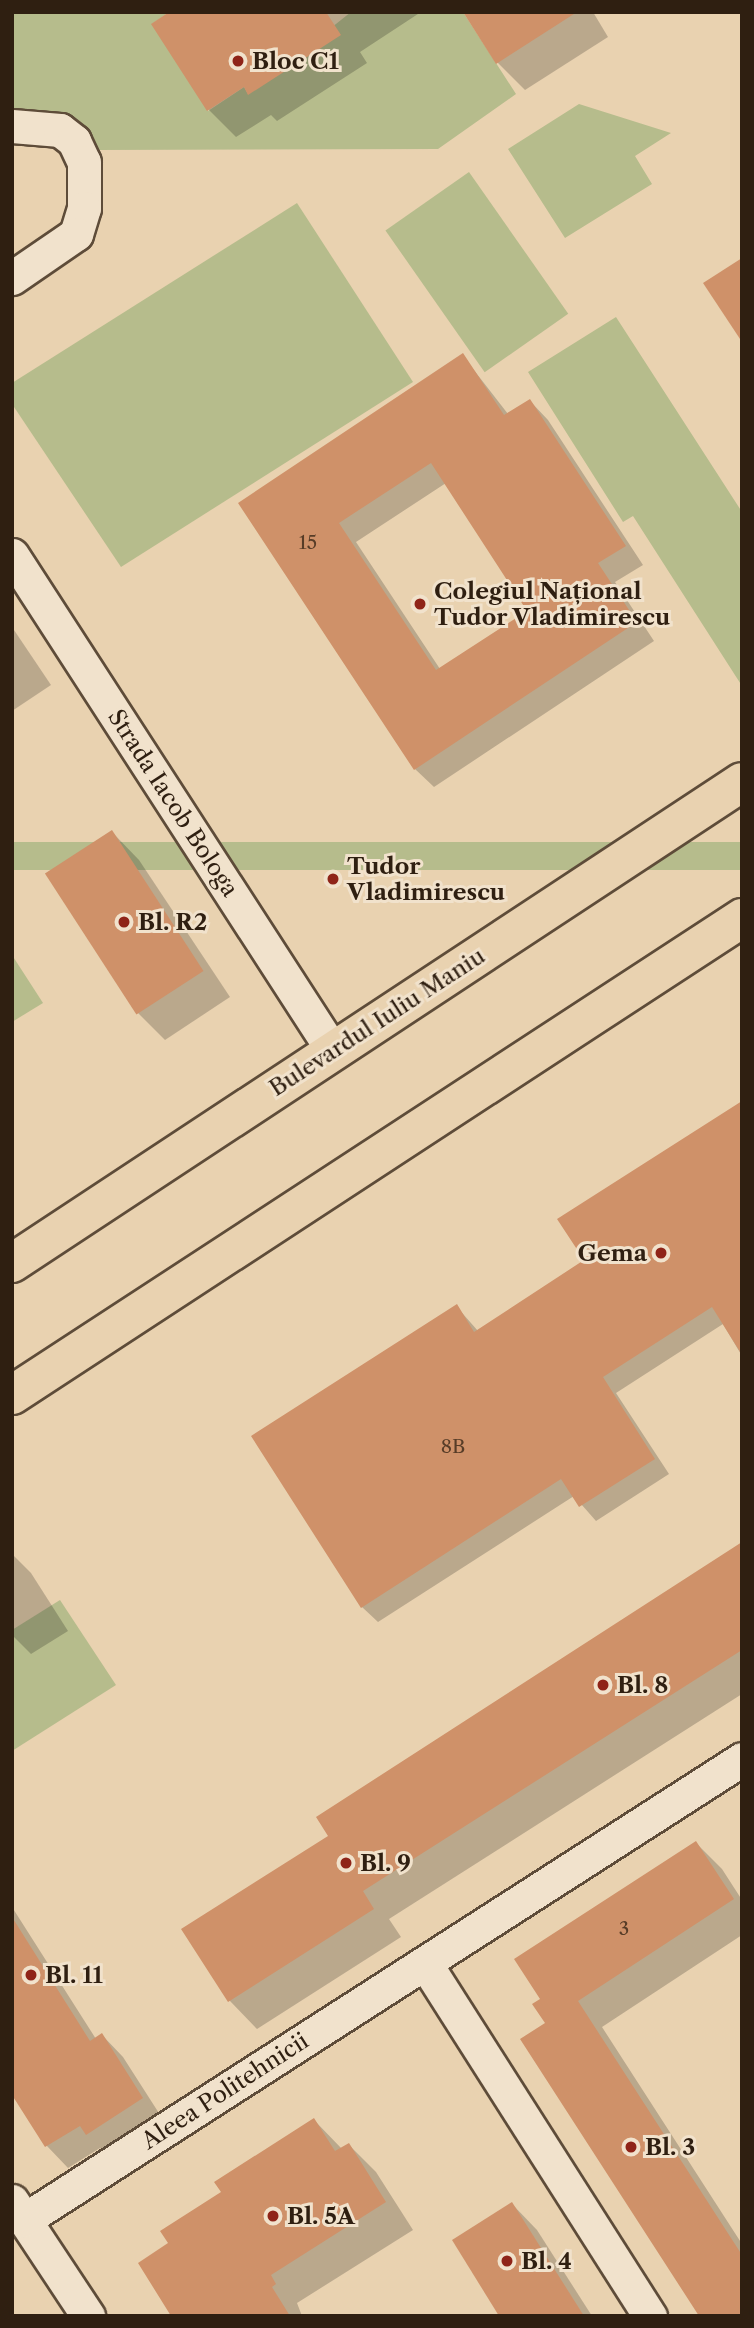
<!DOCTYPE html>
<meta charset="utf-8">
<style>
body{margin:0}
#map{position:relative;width:754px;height:2328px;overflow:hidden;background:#e9d2b0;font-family:"Libre Caslon Text",serif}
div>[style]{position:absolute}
.green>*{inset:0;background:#b6bc8c;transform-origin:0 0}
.shadow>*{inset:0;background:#0003}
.building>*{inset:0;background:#cf9169;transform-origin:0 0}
.roads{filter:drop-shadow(2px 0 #5e4c39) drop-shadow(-2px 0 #5e4c39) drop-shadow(0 2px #5e4c39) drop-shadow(0 -2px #5e4c39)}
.street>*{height:33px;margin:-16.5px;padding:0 16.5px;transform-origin:16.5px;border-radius:16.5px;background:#f1e2cc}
.primary>*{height:38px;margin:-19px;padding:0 19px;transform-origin:19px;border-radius:19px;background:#e9d2b0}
.dots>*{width:19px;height:19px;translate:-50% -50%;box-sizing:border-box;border:4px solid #f1e2cc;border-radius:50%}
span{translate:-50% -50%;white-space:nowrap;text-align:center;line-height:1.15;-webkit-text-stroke:6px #f1e2cc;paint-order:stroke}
.number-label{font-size:19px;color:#573c27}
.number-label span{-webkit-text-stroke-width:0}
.poi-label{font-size:23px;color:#2f1f11;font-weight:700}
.left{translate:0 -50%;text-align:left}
.right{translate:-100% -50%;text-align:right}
.street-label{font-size:23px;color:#2f1f11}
.frame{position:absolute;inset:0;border:14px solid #2f1f11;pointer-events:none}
</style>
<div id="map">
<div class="green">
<div style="clip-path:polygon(12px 12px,169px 12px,152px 24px,208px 111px,244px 87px,248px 94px,351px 12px,463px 12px,516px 94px,438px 149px,96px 150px,57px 112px,12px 109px)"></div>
<div style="clip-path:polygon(579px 104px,671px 133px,635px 156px,652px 184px,565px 238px,508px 149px)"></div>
<div style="left:469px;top:172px;width:173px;height:102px;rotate:55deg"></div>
<div style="clip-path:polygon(297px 203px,413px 382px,121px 567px,12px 404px,12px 383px)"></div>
<div style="clip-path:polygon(616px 317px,742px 512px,742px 686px,633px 516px,623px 522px,528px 372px)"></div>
<div style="left:742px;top:842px;width:28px;height:871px;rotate:90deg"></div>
<div style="clip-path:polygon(12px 955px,43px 1003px,12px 1022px)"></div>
<div style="clip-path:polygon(60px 1600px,116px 1685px,12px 1751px,12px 1630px)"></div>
</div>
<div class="shadow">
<div style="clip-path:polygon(172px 12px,421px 12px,360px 52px,367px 63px,277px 121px,271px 115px,236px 137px,209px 110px)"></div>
<div style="clip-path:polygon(465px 12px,593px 12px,608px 37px,525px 90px,498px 63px)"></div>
<div style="clip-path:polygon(evenodd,463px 356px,508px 414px,530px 401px,548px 420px,643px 565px,615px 582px,654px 641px,434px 787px,415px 769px,240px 503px,463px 356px,446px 483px,530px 611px,440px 669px,356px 542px,446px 483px)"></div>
<div style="clip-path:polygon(12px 627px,51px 685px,12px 711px)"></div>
<div style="clip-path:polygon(112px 832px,139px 860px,230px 997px,165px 1040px,137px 1012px)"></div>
<div style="clip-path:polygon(742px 1103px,742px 1356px,723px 1324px,616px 1393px,669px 1474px,596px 1521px,574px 1496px,378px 1622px,362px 1607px,456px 1306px,478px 1331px,586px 1261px)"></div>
<div style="clip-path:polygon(742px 1544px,742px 1694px,389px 1919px,401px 1937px,257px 2029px,230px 2001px,184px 1930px,331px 1837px)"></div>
<div style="clip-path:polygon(12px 1554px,31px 1573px,68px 1631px,31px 1654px,12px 1635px)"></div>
<div style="clip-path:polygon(696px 1843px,722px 1869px,742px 1900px,742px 1935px,602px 2027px,742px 2244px,742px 2316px,547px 2023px,542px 1999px)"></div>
<div style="clip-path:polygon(12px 1907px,96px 2039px,102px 2035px,123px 2057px,164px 2121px,109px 2156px,100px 2148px,68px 2168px,47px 2146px,12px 2091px)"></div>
<div style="clip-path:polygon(314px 2120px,342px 2149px,349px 2145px,376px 2172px,413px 2230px,297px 2303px,302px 2316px,173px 2316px,170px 2244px,224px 2193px)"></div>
<div style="clip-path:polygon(512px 2204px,537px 2230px,592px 2316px,501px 2316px)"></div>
</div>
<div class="building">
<div style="clip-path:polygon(169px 12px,326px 12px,341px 35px,248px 95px,244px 87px,207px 111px,151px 24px)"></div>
<div style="clip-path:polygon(463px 12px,577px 12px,496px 64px)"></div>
<div style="clip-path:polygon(742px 258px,742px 342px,703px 283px)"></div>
<div style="clip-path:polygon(evenodd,463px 353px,504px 415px,530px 399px,626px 546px,598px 563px,637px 622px,414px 770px,238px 503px,463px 353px,431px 463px,527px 611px,436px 670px,339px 523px,431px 463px)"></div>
<div style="left:112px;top:830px;width:168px;height:80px;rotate:57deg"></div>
<div style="clip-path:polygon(742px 1101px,742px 1355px,712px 1307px,603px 1377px,655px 1459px,579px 1507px,561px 1479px,361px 1608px,251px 1436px,457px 1304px,474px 1332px,584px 1260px,557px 1219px)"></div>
<div style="clip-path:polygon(742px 1542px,742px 1650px,363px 1891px,374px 1909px,228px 2002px,181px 1929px,328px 1836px,316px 1817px)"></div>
<div style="clip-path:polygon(696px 1841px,734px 1899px,578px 2001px,742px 2255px,742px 2316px,699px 2316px,520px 2039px,545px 2023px,532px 2004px,540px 1999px,514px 1959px)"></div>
<div style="clip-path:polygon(12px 1917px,90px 2041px,102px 2033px,143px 2098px,86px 2135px,80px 2126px,45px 2147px,12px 2095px)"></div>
<div style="clip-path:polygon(314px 2118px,335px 2151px,349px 2143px,386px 2202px,271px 2275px,276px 2284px,272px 2287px,290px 2316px,171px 2316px,138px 2263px,168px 2243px,160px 2231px,221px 2192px,214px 2182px)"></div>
<div style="clip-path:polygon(512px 2202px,584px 2316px,499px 2316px,452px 2240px)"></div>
</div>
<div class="roads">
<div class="street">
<div style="left:12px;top:126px;width:48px;rotate:4.8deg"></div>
<div style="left:60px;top:130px;width:18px;rotate:38deg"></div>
<div style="left:74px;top:141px;width:23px;rotate:65deg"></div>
<div style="left:84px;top:162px;width:46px;rotate:90deg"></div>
<div style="left:84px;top:208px;width:27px;rotate:107deg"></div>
<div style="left:76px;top:234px;width:78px;rotate:145.5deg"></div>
<div style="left:12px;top:555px;width:591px;rotate:57.09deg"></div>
<div style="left:425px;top:1963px;width:419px;rotate:57.5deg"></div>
<div style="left:12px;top:2201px;width:138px;rotate:56.5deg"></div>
<div style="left:24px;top:2220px;width:853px;rotate:-32.7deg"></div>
</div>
<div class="primary">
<div style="left:12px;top:1263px;width:874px;rotate:-33.38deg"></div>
<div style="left:12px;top:1395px;width:872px;rotate:-33.16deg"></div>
</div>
</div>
<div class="dots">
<div style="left:238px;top:61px;background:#8f2418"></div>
<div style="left:420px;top:604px;background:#8f2418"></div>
<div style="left:333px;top:879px;background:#8f2418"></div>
<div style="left:124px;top:922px;background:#8f2418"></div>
<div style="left:661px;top:1253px;background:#8f2418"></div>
<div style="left:603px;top:1685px;background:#8f2418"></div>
<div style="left:346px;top:1863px;background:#8f2418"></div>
<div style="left:31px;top:1975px;background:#8f2418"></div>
<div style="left:631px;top:2147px;background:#8f2418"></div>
<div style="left:273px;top:2216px;background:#8f2418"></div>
<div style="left:507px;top:2261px;background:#8f2418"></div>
</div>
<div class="number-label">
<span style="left:308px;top:543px">15</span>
<span style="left:453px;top:1447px">8B</span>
<span style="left:624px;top:1929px">3</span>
</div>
<div class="poi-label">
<span class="left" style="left:252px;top:61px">Bloc C1</span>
<span class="left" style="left:434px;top:604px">Colegiul Național<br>Tudor Vladimirescu</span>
<span class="left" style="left:347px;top:879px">Tudor<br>Vladimirescu</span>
<span class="left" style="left:138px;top:922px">Bl. R2</span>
<span class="right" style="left:647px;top:1253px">Gema</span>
<span class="left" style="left:617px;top:1685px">Bl. 8</span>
<span class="left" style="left:360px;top:1863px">Bl. 9</span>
<span class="left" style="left:45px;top:1975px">Bl. 11</span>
<span class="left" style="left:645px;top:2147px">Bl. 3</span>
<span class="left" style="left:287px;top:2216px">Bl. 5A</span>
<span class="left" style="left:521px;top:2261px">Bl. 4</span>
</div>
<div class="street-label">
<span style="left:173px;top:803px;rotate:57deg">Strada Iacob Bologa</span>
<span style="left:377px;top:1022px;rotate:-33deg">Bulevardul Iuliu Maniu</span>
<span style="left:225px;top:2091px;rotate:-33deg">Aleea Politehnicii</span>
</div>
<div class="frame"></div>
</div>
